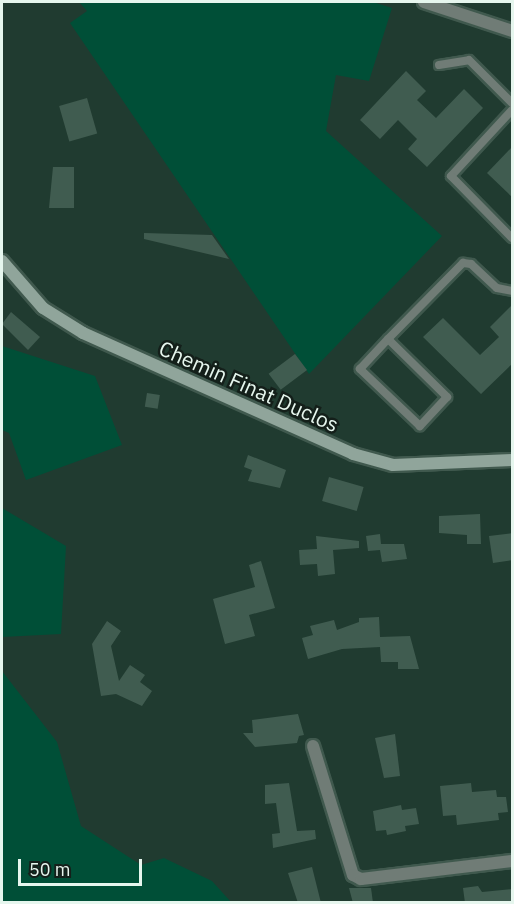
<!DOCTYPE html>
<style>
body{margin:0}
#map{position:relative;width:514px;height:904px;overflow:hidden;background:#203b30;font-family:"IBM Plex Sans",sans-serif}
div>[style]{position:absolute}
.green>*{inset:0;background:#004f37}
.building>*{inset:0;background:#405c50;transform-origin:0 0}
.roads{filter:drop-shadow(2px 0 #40594e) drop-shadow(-2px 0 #40594e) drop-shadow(0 2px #40594e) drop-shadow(0 -2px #40594e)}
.service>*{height:8px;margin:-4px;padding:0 4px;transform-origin:4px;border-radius:4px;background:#707c76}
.minor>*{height:12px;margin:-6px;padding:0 6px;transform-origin:6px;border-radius:6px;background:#707c76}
.secondary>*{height:12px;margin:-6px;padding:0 6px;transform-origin:6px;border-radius:6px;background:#90a59b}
span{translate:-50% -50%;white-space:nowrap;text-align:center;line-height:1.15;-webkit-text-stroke:5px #141f1a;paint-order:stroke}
.street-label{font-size:21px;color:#e6f6ee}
.frame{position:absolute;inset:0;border:3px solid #e6f6ee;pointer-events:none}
.scale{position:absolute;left:18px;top:859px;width:124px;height:27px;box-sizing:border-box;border:3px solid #e6f6ee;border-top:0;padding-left:8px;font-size:18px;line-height:21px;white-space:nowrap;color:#e6f6ee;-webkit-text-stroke:4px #141f1a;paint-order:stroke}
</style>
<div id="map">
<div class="green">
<div style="clip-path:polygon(79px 2px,373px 2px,392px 8px,369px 81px,336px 75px,326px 131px,442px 236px,309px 374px,70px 23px,87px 11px)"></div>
<div style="clip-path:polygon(2px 346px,95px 376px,122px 445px,26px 480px,9px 433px,2px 430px)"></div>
<div style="clip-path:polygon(2px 508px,66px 546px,61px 634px,2px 637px)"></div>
<div style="clip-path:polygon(2px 671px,57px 742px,81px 826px,141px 865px,164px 858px,212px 881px,231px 902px,2px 902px)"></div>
</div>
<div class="building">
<div style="clip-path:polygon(406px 71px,426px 91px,417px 100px,436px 118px,464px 89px,483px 108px,427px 167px,408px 149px,417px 139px,398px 120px,380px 139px,360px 120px)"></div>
<div style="left:87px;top:98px;width:37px;height:29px;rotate:74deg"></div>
<div style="clip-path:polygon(513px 146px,513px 198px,487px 173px)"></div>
<div style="clip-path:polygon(53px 167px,74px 167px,74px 208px,49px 208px)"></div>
<div style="clip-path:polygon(144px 233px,212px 235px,229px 259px,144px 239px)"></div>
<div style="clip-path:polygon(513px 304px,513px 363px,481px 394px,423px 337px,443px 318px,480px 355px,499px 337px,490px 327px)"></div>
<div style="clip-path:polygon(11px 312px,40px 337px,28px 350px,2px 324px)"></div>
<div style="left:295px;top:354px;width:20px;height:33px;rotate:53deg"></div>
<div style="left:147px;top:393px;width:13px;height:14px;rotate:9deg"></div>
<div style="clip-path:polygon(248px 455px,286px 470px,280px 488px,248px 481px,252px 470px,244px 467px)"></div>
<div style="left:329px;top:477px;width:36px;height:25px;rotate:16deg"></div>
<div style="clip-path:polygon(480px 514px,481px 544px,467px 544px,467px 535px,439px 533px,439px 516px)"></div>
<div style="clip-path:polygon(513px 533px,513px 560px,493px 563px,489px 536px)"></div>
<div style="clip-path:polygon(380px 534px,381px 544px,404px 544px,407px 559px,382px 562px,380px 550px,368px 551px,366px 536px)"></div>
<div style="clip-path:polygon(316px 536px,359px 541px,359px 548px,333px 550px,335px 574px,318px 576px,317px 564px,300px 565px,299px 550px,317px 549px)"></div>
<div style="clip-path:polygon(261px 561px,275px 608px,249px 615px,255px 636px,225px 644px,213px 599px,255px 587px,249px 565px)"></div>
<div style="clip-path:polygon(379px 617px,380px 637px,410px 636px,419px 669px,398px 669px,398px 662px,381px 662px,380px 647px,342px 649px,308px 659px,302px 638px,313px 635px,310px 626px,334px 620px,337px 630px,359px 622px,359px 618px)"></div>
<div style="clip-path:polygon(107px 621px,121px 631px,111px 646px,119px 681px,130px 665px,145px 675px,140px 682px,152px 691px,142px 706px,116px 694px,101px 696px,92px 644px)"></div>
<div style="clip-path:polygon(298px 714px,304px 735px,299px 736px,297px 743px,255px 747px,243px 733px,253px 733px,252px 720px)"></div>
<div style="clip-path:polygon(395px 734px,400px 776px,384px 778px,375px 738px)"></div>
<div style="clip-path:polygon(289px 783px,297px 831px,315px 830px,316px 839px,273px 848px,272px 834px,280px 833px,276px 803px,265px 804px,265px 785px)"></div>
<div style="clip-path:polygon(471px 783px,472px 792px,496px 790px,497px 797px,506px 797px,508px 812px,498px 813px,499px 820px,457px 825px,456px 815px,443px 816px,440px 786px)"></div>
<div style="clip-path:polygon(401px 805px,402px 810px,416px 808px,419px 824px,405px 826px,406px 831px,387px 835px,386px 830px,376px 831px,373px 811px)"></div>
<div style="clip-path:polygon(312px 867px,321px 903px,298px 903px,288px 873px)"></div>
<div style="clip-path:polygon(478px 886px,482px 892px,513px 889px,513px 903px,465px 903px,463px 888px)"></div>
<div style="clip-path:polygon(349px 888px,371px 888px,373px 903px,353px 903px)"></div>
</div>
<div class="roads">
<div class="service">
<div style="left:439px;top:65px;width:30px;rotate:-9deg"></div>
<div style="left:469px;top:60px;width:61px;rotate:45deg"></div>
<div style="left:512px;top:110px;width:90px;rotate:132.7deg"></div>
<div style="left:451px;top:176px;width:87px;rotate:45.5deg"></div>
<div style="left:388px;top:339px;width:83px;rotate:44.5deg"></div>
<div style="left:447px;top:397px;width:40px;rotate:133deg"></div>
<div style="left:420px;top:426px;width:83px;rotate:-136.5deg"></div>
<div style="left:360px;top:369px;width:41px;rotate:-47deg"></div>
<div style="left:388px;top:339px;width:107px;rotate:-45.4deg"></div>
<div style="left:463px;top:263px;width:8px;rotate:7deg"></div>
<div style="left:471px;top:264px;width:35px;rotate:43deg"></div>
<div style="left:497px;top:288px;width:15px;rotate:11deg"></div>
</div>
<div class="minor">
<div style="left:424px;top:2px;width:93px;rotate:18.2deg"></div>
<div style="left:313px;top:746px;width:135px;rotate:72.8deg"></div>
<div style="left:353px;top:875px;width:9px;rotate:27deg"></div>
<div style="left:361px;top:879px;width:152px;rotate:-6.8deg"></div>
</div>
<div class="secondary">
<div style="left:2px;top:261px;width:62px;rotate:48.9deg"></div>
<div style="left:43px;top:308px;width:47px;rotate:32deg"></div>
<div style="left:83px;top:333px;width:296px;rotate:24.1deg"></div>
<div style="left:353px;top:454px;width:41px;rotate:15.4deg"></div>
<div style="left:393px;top:465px;width:119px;rotate:-2.4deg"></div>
</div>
</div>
<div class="street-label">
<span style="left:249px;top:386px;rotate:24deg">Chemin Finat Duclos</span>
</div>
<div class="frame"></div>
<div class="scale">50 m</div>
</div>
